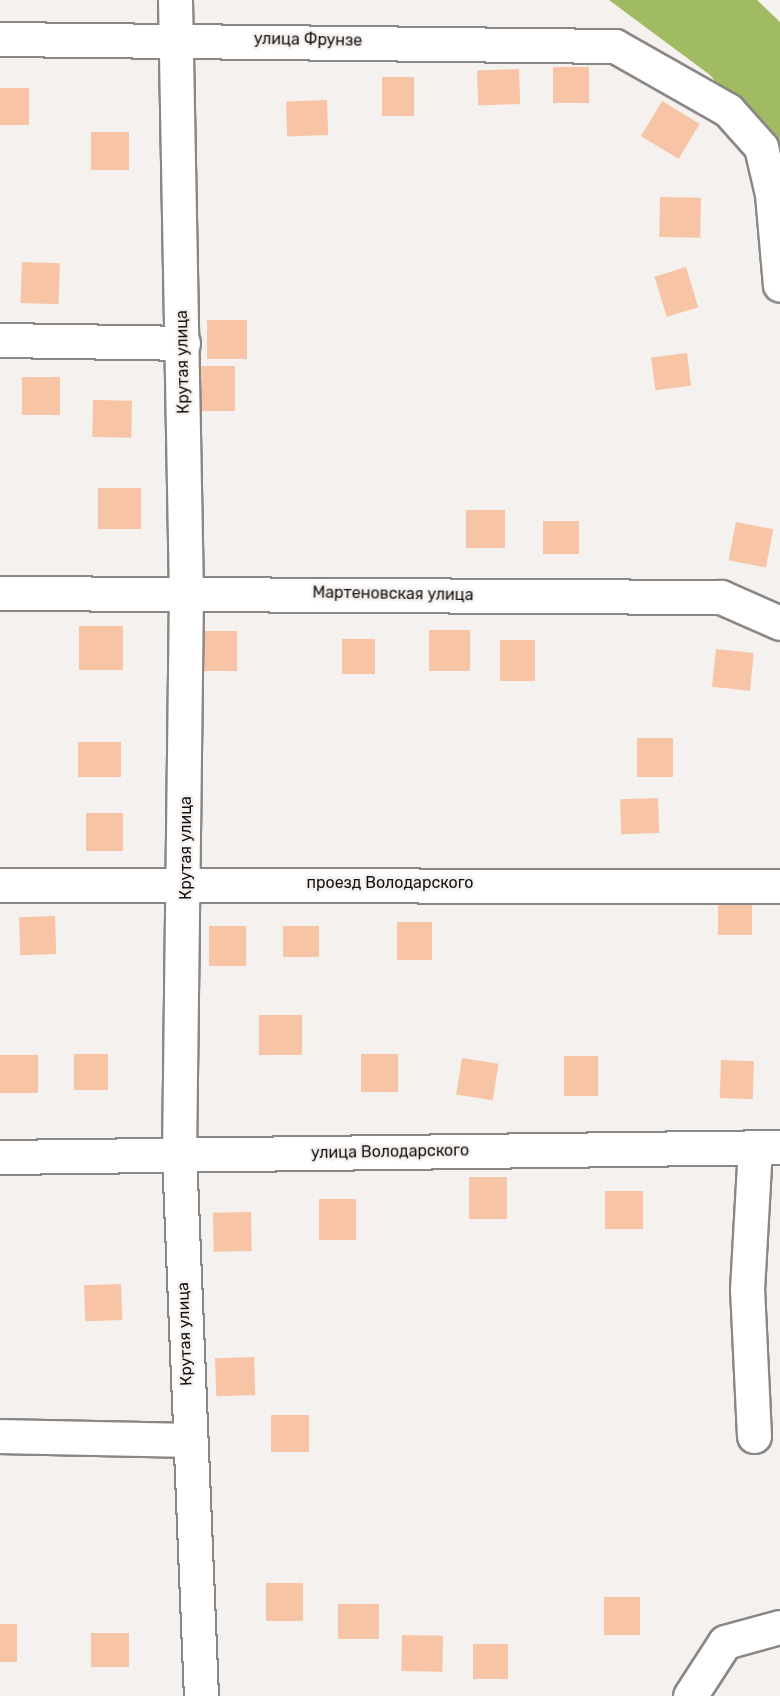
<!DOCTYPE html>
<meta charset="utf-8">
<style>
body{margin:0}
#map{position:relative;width:780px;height:1696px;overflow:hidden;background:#f5f1ef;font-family:Rubik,sans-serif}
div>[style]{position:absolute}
.forest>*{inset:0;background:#a0bb62}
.building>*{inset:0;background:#f7c4a6;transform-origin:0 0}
.roads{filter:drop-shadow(2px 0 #8a8785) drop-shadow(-2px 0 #8a8785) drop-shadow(0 2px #8a8785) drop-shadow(0 -2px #8a8785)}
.minor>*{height:33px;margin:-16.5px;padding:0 16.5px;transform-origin:16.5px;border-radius:16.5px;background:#fff}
span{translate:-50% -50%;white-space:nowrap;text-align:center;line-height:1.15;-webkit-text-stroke:5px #f5f1ef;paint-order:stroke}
.street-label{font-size:16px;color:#131211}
</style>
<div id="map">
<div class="forest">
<div style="clip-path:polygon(609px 0,757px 0,780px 22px,780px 158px,710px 75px)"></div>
</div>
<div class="building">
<div style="left:553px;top:67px;width:36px;height:36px"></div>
<div style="left:519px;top:69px;width:35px;height:42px;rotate:88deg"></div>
<div style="left:382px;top:77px;width:32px;height:39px"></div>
<div style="left:0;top:88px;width:29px;height:37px"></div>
<div style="left:327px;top:100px;width:35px;height:41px;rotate:88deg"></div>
<div style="left:662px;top:101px;width:44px;height:41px;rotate:31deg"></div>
<div style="left:91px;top:132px;width:38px;height:38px"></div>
<div style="left:660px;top:197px;width:41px;height:40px;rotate:1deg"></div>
<div style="left:22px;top:262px;width:38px;height:41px;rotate:2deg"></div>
<div style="left:686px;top:267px;width:42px;height:33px;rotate:73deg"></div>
<div style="left:247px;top:320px;width:39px;height:40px;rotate:90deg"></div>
<div style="left:687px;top:353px;width:33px;height:36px;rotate:83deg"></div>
<div style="left:199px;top:366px;width:36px;height:45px"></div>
<div style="left:22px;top:377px;width:38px;height:38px"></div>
<div style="left:93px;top:400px;width:39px;height:37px;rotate:1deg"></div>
<div style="left:98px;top:488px;width:43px;height:41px"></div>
<div style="left:466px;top:510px;width:39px;height:38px"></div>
<div style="left:543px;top:521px;width:36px;height:33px"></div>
<div style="left:736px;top:522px;width:38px;height:39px;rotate:11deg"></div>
<div style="left:79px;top:626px;width:44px;height:44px"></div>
<div style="left:429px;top:630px;width:41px;height:41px"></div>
<div style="left:203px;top:631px;width:34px;height:40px"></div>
<div style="left:342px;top:639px;width:33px;height:35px"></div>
<div style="left:500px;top:640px;width:35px;height:41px"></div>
<div style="left:716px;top:649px;width:38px;height:38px;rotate:6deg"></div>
<div style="left:673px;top:738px;width:39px;height:36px;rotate:90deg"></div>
<div style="left:78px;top:742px;width:43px;height:35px"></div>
<div style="left:658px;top:798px;width:35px;height:38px;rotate:88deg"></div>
<div style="left:86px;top:813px;width:37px;height:38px"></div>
<div style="left:718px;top:895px;width:34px;height:40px"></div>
<div style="left:55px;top:916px;width:38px;height:36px;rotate:88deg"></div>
<div style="left:432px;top:922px;width:38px;height:35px;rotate:90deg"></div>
<div style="left:209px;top:926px;width:37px;height:40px"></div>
<div style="left:283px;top:926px;width:36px;height:31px"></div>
<div style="left:259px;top:1015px;width:43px;height:40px"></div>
<div style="left:74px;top:1054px;width:34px;height:36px"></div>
<div style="left:361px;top:1054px;width:37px;height:38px"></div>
<div style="left:0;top:1055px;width:38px;height:38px"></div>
<div style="left:564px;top:1056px;width:34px;height:40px"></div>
<div style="left:462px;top:1058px;width:37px;height:37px;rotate:9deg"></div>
<div style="left:721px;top:1060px;width:33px;height:38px;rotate:2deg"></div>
<div style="left:469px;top:1177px;width:38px;height:42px"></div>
<div style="left:643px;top:1191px;width:38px;height:38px;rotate:90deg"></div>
<div style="left:319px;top:1199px;width:37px;height:41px"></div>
<div style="left:251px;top:1212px;width:39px;height:38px;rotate:89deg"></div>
<div style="left:121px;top:1284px;width:36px;height:37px;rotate:88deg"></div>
<div style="left:254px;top:1357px;width:38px;height:39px;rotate:88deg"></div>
<div style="left:309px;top:1415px;width:37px;height:38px;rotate:90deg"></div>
<div style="left:266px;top:1583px;width:37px;height:38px"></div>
<div style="left:604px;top:1597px;width:36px;height:38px"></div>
<div style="left:338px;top:1604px;width:41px;height:35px"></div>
<div style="left:0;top:1624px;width:17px;height:38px"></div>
<div style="left:91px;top:1633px;width:38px;height:34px"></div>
<div style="left:402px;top:1635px;width:41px;height:36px;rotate:1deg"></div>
<div style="left:473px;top:1644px;width:35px;height:35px"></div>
</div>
<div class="roads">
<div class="minor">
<div style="left:175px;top:0;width:592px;rotate:88.94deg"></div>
<div style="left:186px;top:592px;width:562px;rotate:90.71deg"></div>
<div style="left:179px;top:1154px;width:542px;rotate:87.68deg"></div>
<div style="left:0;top:39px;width:615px;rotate:0.65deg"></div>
<div style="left:615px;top:46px;width:130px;rotate:29.5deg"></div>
<div style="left:728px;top:110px;width:50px;rotate:48.3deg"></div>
<div style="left:761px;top:147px;width:48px;rotate:76.8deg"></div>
<div style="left:772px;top:194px;width:91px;rotate:85deg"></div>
<div style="left:0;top:340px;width:183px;rotate:0.9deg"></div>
<div style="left:0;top:593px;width:721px;rotate:0.32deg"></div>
<div style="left:721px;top:597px;width:64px;rotate:23.8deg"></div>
<div style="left:0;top:885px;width:780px;rotate:0.07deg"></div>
<div style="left:0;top:1157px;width:780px;rotate:-0.73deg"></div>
<div style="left:0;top:1436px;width:188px;rotate:1.2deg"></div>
<div style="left:754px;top:1436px;width:146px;rotate:-92.7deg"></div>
<div style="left:747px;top:1290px;width:142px;rotate:-86.8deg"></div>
<div style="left:690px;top:1696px;width:64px;rotate:-57.1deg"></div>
<div style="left:725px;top:1642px;width:57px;rotate:-15.3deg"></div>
</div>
</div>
<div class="street-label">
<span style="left:308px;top:40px;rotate:1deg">улица Фрунзе</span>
<span style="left:183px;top:362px;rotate:-91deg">Крутая улица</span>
<span style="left:393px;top:594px;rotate:1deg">Мартеновская улица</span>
<span style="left:186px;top:848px;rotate:-90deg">Крутая улица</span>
<span style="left:390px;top:883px">проезд Володарского</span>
<span style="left:390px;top:1152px;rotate:-1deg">улица Володарского</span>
<span style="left:185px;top:1334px;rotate:-92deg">Крутая улица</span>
</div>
</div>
